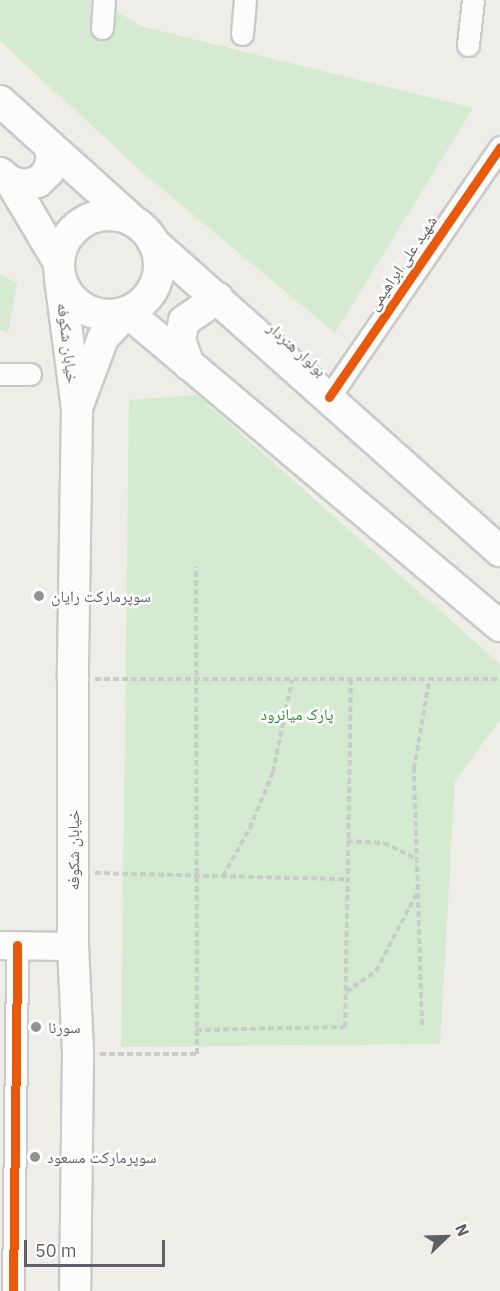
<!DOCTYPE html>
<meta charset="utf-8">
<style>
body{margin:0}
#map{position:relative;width:500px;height:1291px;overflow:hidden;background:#eeede8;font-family:"IBM Plex Sans","Noto Naskh Arabic",sans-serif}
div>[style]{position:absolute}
.green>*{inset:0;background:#d5ebd1}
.path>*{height:4px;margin-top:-2px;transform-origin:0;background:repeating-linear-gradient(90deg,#c9cecb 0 6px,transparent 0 9px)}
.roads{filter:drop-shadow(2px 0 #cacac9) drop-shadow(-2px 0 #cacac9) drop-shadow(0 2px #cacac9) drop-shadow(0 -2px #cacac9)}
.minor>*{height:21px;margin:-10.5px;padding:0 10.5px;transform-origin:10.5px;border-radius:10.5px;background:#fcfcfc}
.tertiary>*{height:27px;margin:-13.5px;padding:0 13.5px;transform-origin:13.5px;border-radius:13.5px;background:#fcfcfc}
.secondary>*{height:30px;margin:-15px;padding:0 15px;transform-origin:15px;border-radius:15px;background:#fcfcfc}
.secondary>.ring{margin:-15px;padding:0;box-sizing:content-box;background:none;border:30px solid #fcfcfc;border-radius:50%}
.cycleway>*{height:9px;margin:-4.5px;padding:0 4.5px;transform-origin:4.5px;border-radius:4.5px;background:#e8590c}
.dots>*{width:16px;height:16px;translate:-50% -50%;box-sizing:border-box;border:3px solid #fff;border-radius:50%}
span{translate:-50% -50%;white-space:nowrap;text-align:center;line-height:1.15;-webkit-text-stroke:5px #fff;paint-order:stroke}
.street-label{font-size:16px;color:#5d6167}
.poi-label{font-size:16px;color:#5d6167}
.left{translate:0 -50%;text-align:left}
.park-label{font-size:16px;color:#2c8630}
.north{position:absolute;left:416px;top:1207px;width:60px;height:60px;-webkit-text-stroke:4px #fff;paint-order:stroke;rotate:67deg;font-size:16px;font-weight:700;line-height:24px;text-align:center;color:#5d6167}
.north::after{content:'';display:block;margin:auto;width:21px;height:27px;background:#5d6167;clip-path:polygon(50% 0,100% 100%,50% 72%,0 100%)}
.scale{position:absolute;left:24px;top:1240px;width:141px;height:27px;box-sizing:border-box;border:3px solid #5d6167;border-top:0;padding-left:8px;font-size:18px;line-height:21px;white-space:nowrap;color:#5d6167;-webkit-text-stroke:4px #fff;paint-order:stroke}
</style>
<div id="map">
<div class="green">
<div style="clip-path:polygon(0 0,98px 0,141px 26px,473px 108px,335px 333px,141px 171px,0 41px)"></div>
<div style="clip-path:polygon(0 274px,17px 283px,8px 333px,0 329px)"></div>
<div style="clip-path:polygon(197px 395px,500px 664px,500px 720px,455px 781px,440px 1044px,121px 1047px,129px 400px)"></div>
</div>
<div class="path">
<div style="left:95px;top:679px;width:405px"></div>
<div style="left:347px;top:841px;width:37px;rotate:3deg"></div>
<div style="left:384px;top:843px;width:37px;rotate:26deg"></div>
<div style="left:95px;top:873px;width:252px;rotate:1.4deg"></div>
<div style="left:223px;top:876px;width:55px;rotate:-60.6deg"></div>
<div style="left:250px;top:828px;width:61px;rotate:-67.7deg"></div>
<div style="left:273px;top:772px;width:94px;rotate:-78.3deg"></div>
<div style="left:346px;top:992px;width:37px;rotate:-35deg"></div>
<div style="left:376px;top:971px;width:90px;rotate:-62.3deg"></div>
<div style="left:422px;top:1025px;width:256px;rotate:-91.8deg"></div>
<div style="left:414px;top:769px;width:89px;rotate:-80.3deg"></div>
<div style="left:196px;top:1030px;width:149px;rotate:-1.2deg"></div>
<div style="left:345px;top:1027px;width:346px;rotate:-89deg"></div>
<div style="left:100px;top:1054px;width:97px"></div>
<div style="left:197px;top:1054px;width:487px;rotate:-90.1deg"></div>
</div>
<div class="roads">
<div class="minor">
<div style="left:102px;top:28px;width:28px;rotate:-86deg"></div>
<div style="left:242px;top:34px;width:34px;rotate:-85deg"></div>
<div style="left:468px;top:45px;width:45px;rotate:-83.7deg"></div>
<div style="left:0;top:374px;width:30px"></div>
<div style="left:329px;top:397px;width:303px;rotate:-55.6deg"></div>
<div style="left:13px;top:1291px;width:346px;rotate:-89.3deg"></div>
</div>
<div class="tertiary">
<div style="left:0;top:945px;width:73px;rotate:0.8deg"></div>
</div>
<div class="secondary">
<div style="left:0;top:101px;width:176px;rotate:42deg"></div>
<div style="left:0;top:173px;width:14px;rotate:39deg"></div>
<div style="left:11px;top:182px;width:92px;rotate:59.3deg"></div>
<div style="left:11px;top:182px;width:13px;rotate:13deg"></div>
<div style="left:24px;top:185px;width:14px;rotate:-12deg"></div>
<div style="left:38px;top:182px;width:14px;rotate:-45deg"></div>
<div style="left:48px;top:172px;width:14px;rotate:-73deg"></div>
<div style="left:52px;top:159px;width:14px;rotate:-102deg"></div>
<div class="ring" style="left:59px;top:215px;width:70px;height:70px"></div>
<div style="left:153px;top:242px;width:465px;rotate:41.7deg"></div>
<div style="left:60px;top:278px;width:132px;rotate:82.6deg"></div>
<div style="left:77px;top:409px;width:269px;rotate:90.9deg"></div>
<div style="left:73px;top:678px;width:268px;rotate:90deg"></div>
<div style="left:73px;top:946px;width:108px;rotate:87.3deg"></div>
<div style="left:78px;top:1054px;width:237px;rotate:90.7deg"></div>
<div style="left:189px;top:365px;width:27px;rotate:-110deg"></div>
<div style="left:180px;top:340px;width:19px;rotate:-78deg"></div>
<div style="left:184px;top:321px;width:41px;rotate:-34.1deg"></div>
<div style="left:78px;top:405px;width:72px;rotate:-69.5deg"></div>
<div style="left:103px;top:338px;width:35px;rotate:-47deg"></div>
<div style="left:127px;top:312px;width:488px;rotate:40.1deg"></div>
</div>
</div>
<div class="cycleway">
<div style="left:329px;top:397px;width:303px;rotate:-55.6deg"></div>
<div style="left:13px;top:1291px;width:346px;rotate:-89.3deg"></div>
</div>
<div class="dots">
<div style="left:39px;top:596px;background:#909294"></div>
<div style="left:36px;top:1027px;background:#909294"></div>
<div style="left:35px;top:1157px;background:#909294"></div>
</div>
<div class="street-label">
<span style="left:402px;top:263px;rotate:-56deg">شهید علی ابراهیمی</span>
<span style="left:68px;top:343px;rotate:83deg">خیابان شکوفه</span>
<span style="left:297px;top:349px;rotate:42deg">بولوار هنردار</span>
<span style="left:73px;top:850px;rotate:-90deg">خیابان شکوفه</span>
</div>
<div class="poi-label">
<span class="left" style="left:51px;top:596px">سوپرمارکت رایان</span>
<span class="left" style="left:48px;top:1027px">سورنا</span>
<span class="left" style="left:47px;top:1157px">سوپرمارکت مسعود</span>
</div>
<div class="park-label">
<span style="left:297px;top:714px">پارک میانرود</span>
</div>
<div class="north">N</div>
<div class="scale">50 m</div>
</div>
